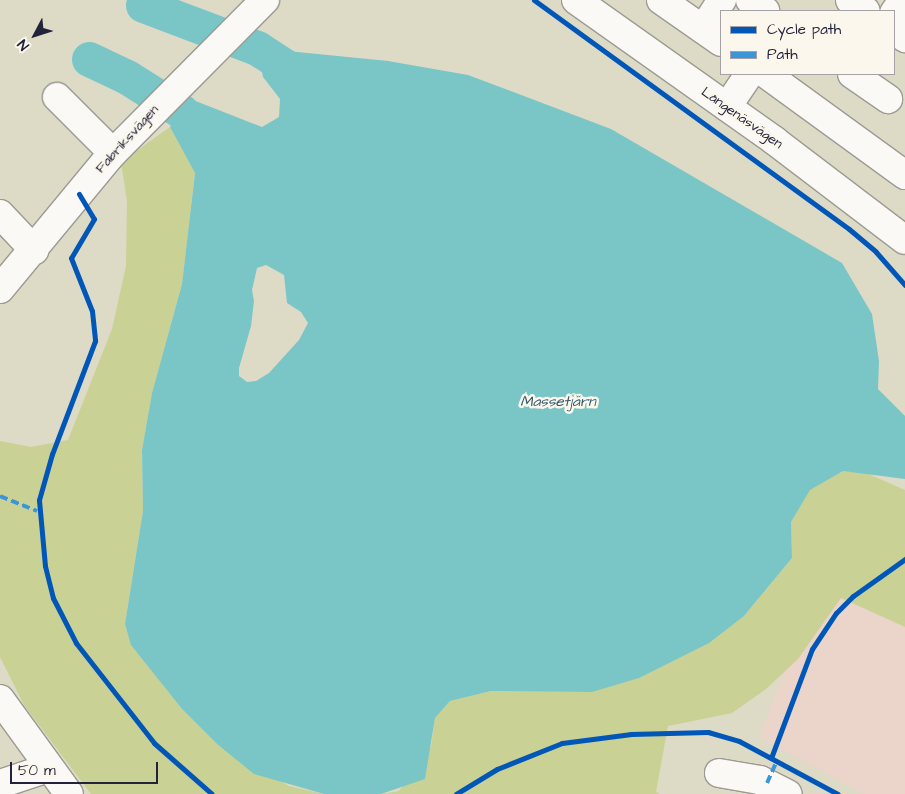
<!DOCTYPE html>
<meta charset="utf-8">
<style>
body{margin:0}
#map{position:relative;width:905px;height:794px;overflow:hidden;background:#dddac6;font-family:"Architects Daughter",sans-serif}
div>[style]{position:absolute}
.built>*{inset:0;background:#ebd4c9}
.green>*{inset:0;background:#cad195}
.water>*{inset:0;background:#7ac6c7}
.river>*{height:35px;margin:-17.5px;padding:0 17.5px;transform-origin:17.5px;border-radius:17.5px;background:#7ac6c7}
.roads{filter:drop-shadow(1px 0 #9c9a92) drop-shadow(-1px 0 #9c9a92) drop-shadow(0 1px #9c9a92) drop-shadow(0 -1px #9c9a92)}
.minor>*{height:28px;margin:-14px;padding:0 14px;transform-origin:14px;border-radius:14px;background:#faf9f6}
.quiet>*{height:4px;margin-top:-2px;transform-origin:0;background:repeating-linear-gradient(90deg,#3b95d9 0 8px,transparent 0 12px)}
.cycleway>*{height:5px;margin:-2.5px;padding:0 2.5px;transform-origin:2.5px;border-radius:2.5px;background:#0057b8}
span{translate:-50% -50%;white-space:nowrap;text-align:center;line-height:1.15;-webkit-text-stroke:5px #fbf7ec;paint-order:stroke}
.street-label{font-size:14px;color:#22223b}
.water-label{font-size:15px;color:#32586c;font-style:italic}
.legend{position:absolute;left:720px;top:10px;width:175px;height:65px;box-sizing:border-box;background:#fbf7ec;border:1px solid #a4a2a5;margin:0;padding:6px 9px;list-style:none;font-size:15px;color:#22223b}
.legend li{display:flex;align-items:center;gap:10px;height:25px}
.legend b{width:25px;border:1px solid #a4a2a5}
.north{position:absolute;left:10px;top:10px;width:50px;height:50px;-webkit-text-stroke:4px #fbf7ec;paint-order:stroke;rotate:230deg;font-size:14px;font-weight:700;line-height:20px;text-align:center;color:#22223b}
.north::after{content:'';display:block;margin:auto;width:18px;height:22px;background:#22223b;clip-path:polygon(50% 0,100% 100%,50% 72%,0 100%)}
.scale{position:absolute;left:10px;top:762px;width:148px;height:22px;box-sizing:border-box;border:2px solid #22223b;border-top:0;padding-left:6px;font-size:15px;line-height:18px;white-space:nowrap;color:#22223b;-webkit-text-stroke:4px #fbf7ec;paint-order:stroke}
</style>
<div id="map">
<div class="built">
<div style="clip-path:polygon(905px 514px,905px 794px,864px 794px,759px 737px,834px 540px)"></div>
</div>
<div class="green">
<div style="clip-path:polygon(170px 127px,195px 172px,182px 284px,152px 393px,142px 450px,143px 511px,125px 624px,132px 645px,182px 709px,217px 744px,289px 786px,324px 794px,91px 794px,24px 705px,0 657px,0 441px,31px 447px,68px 440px,112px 329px,126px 266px,127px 201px,121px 162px)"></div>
<div style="clip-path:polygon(843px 471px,866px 473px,905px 490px,905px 627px,841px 598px,798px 659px,766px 689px,732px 713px,668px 726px,656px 792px,660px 794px,381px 794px,399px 791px,431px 747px,435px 718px,450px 701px,491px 691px,592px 692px,744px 616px,792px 558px,791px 522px,809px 490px)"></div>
</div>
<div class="water">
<div style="clip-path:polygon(evenodd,257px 48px,388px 61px,468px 75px,611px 129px,842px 263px,872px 314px,879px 361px,878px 389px,905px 416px,905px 479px,843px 471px,810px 490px,791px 522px,792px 558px,744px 616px,709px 643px,639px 678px,592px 692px,491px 691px,450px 701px,435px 718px,425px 779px,381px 794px,324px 794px,254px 774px,217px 744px,182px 709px,131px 645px,125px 624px,143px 511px,142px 450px,152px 393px,182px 284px,195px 173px,170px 127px,188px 98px,262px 127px,279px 117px,280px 99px,263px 77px,257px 48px,266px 265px,284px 275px,287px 303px,301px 312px,308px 323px,299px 340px,269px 373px,256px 381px,247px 382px,239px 376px,239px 368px,251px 326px,254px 301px,252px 290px,257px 268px,266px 265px)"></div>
</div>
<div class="river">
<div style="left:143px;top:5px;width:122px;rotate:20.7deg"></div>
<div style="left:257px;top:48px;width:48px;rotate:33deg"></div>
<div style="left:89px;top:59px;width:42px;rotate:25.3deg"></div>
<div style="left:127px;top:77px;width:64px;rotate:32.2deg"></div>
</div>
<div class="roads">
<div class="minor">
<div style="left:576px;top:0;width:244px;rotate:35.3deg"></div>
<div style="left:775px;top:141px;width:163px;rotate:37.3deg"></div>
<div style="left:661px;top:0;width:73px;rotate:35deg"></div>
<div style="left:750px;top:0;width:19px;rotate:36deg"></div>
<div style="left:850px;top:0;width:19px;rotate:35deg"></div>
<div style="left:894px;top:13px;width:16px;rotate:-55deg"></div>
<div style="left:703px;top:29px;width:35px;rotate:-57deg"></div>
<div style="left:894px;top:30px;width:14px;rotate:36deg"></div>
<div style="left:766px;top:74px;width:172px;rotate:36deg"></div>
<div style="left:852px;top:74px;width:44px;rotate:34.8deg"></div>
<div style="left:57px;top:97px;width:79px;rotate:45deg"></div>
<div style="left:727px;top:107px;width:40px;rotate:-56deg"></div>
<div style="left:0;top:214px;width:50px;rotate:46.6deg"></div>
<div style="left:0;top:289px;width:173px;rotate:-50.4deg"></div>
<div style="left:110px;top:156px;width:220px;rotate:-45.2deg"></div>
<div style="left:0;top:699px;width:117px;rotate:54deg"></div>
<div style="left:719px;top:773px;width:42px;rotate:9.7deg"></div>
<div style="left:760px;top:780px;width:31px;rotate:27deg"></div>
<div style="left:0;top:784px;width:51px;rotate:-18.4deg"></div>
</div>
</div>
<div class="quiet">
<div style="left:0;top:496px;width:40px;rotate:22deg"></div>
<div style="left:767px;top:783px;width:24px;rotate:-66deg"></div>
</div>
<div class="cycleway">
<div style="left:534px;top:0;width:389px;rotate:36deg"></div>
<div style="left:849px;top:229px;width:35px;rotate:40deg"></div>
<div style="left:876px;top:252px;width:44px;rotate:48.7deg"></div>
<div style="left:79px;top:194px;width:29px;rotate:59deg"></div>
<div style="left:94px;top:219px;width:45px;rotate:120.5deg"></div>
<div style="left:71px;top:258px;width:57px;rotate:68.4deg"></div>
<div style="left:92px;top:311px;width:30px;rotate:84deg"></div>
<div style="left:95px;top:341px;width:121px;rotate:110.8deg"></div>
<div style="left:52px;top:454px;width:48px;rotate:105.8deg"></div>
<div style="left:39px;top:500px;width:66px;rotate:84.8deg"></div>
<div style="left:45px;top:566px;width:33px;rotate:76deg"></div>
<div style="left:53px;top:598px;width:51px;rotate:62.9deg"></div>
<div style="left:76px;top:643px;width:127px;rotate:52deg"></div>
<div style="left:154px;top:743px;width:77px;rotate:41.3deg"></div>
<div style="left:771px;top:758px;width:116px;rotate:-69.4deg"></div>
<div style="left:812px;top:649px;width:43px;rotate:-56.3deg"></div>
<div style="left:836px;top:613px;width:24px;rotate:-45deg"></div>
<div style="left:853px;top:596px;width:64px;rotate:-35.4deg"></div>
<div style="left:456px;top:794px;width:48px;rotate:-31.4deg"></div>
<div style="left:497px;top:769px;width:70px;rotate:-21.8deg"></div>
<div style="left:562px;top:743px;width:70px;rotate:-7.4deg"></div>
<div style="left:631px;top:734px;width:77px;rotate:-1.5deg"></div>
<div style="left:708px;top:732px;width:32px;rotate:16deg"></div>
<div style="left:739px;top:741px;width:112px;rotate:28.2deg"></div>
</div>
<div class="street-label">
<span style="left:742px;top:118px;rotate:35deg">Långenäsvägen</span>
<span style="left:127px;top:139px;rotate:-48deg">Fabriksvägen</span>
</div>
<div class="water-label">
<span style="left:558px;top:402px">Massetjärn</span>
</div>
<ul class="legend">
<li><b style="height:6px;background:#0057b8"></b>Cycle path</li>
<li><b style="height:6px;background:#3b95d9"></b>Path</li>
</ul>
<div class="north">N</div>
<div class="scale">50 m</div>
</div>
